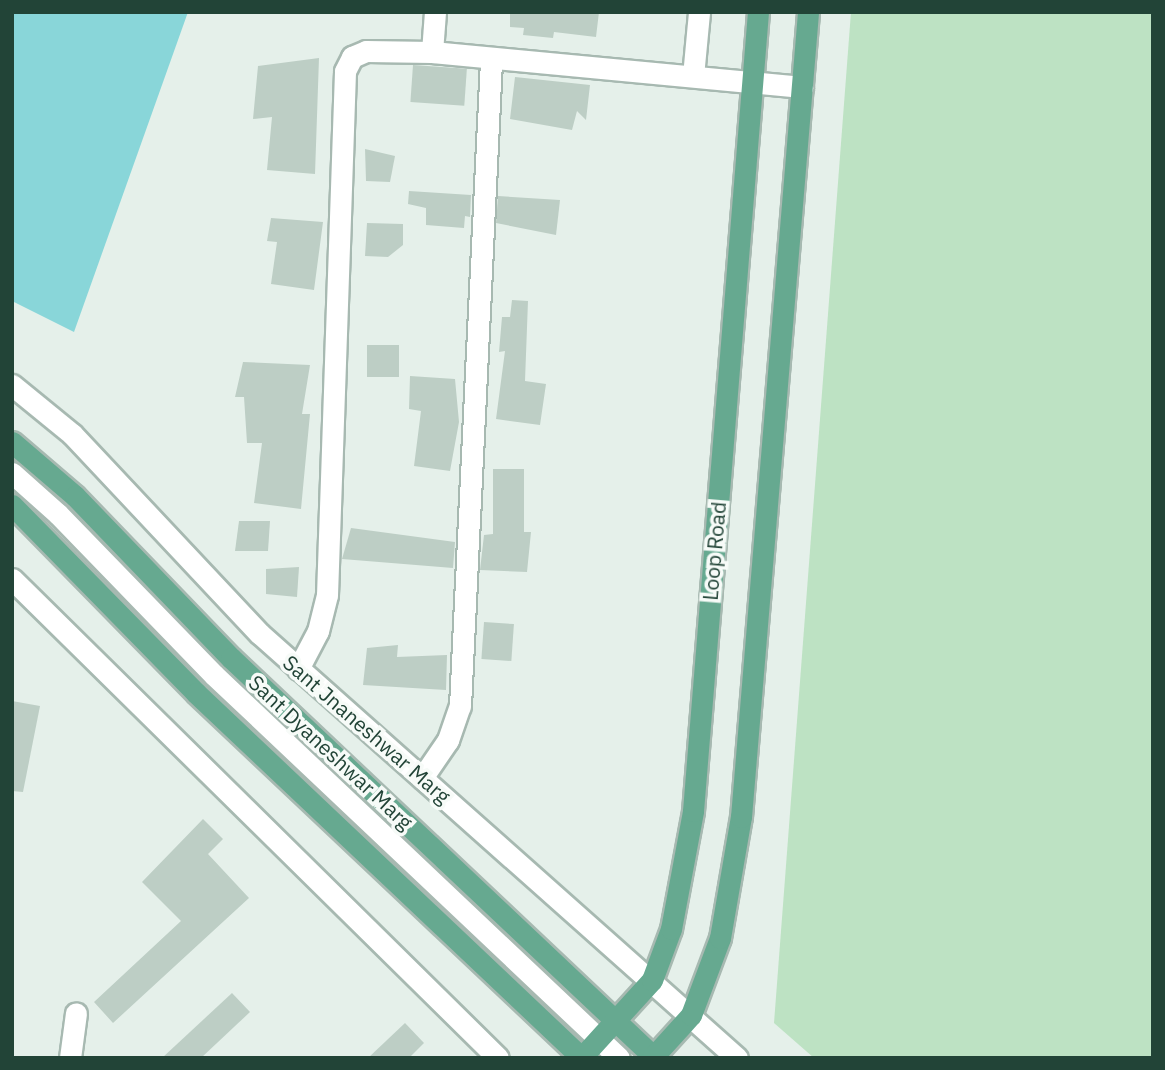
<!DOCTYPE html>
<style>
body{margin:0}
#map{position:relative;width:1165px;height:1070px;overflow:hidden;background:#e5f0ea;font-family:"IBM Plex Sans",sans-serif}
div>[style]{position:absolute}
.green>*{inset:0;background:#bde2c3}
.water>*{inset:0;background:#89d6d9}
.building>*{inset:0;background:#bdcec5;transform-origin:0 0}
.roads{filter:drop-shadow(2px 0 #a7b9b1) drop-shadow(-2px 0 #a7b9b1) drop-shadow(0 2px #a7b9b1) drop-shadow(0 -2px #a7b9b1)}
.minor>*{height:21px;margin:-10.5px;padding:0 10.5px;transform-origin:10.5px;border-radius:10.5px;background:#fff}
.major>*{height:21px;margin:-10.5px;padding:0 10.5px;transform-origin:10.5px;border-radius:10.5px;background:#66a990}
span{translate:-50% -50%;white-space:nowrap;text-align:center;line-height:1.15;-webkit-text-stroke:7px #f7fbf8;paint-order:stroke}
.street-label{font-size:21px;color:#224437}
.frame{position:absolute;inset:0;border:14px solid #224437;pointer-events:none}
</style>
<div id="map">
<div class="green">
<div style="clip-path:polygon(851px 12px,1153px 12px,1153px 1058px,814px 1058px,774px 1023px)"></div>
</div>
<div class="water">
<div style="clip-path:polygon(12px 12px,188px 12px,74px 332px,12px 301px)"></div>
</div>
<div class="building">
<div style="clip-path:polygon(510px 12px,599px 12px,596px 37px,554px 32px,553px 38px,523px 35px,524px 28px,510px 27px)"></div>
<div style="clip-path:polygon(319px 58px,315px 174px,267px 170px,272px 117px,253px 119px,258px 66px)"></div>
<div style="left:413px;top:65px;width:54px;height:37px;rotate:4deg"></div>
<div style="clip-path:polygon(515px 77px,590px 85px,586px 120px,577px 111px,572px 130px,510px 119px)"></div>
<div style="clip-path:polygon(365px 149px,395px 156px,390px 182px,366px 181px)"></div>
<div style="clip-path:polygon(409px 191px,471px 195px,470px 217px,465px 216px,464px 228px,426px 225px,426px 208px,408px 204px)"></div>
<div style="clip-path:polygon(498px 196px,560px 200px,556px 235px,496px 223px)"></div>
<div style="clip-path:polygon(271px 218px,323px 222px,314px 290px,271px 284px,277px 242px,267px 241px)"></div>
<div style="clip-path:polygon(367px 223px,403px 224px,403px 245px,388px 257px,365px 256px)"></div>
<div style="clip-path:polygon(512px 300px,528px 301px,525px 381px,546px 384px,540px 425px,496px 419px,505px 351px,499px 352px,502px 317px,510px 317px)"></div>
<div style="left:367px;top:345px;width:32px;height:32px"></div>
<div style="clip-path:polygon(243px 362px,310px 365px,302px 414px,310px 414px,301px 509px,254px 503px,262px 443px,247px 443px,244px 397px,235px 397px)"></div>
<div style="clip-path:polygon(410px 376px,455px 379px,459px 422px,450px 471px,414px 466px,421px 411px,409px 409px)"></div>
<div style="clip-path:polygon(493px 469px,524px 469px,524px 532px,531px 532px,527px 572px,480px 570px,484px 535px,493px 534px)"></div>
<div style="clip-path:polygon(239px 521px,270px 521px,268px 551px,235px 551px)"></div>
<div style="clip-path:polygon(351px 528px,455px 542px,453px 568px,342px 559px)"></div>
<div style="clip-path:polygon(299px 567px,297px 597px,266px 594px,266px 569px)"></div>
<div style="left:484px;top:622px;width:30px;height:37px;rotate:4deg"></div>
<div style="clip-path:polygon(398px 645px,397px 657px,447px 655px,446px 690px,363px 685px,367px 648px)"></div>
<div style="clip-path:polygon(12px 701px,40px 706px,23px 792px,12px 791px)"></div>
<div style="clip-path:polygon(203px 819px,223px 839px,208px 854px,249px 898px,113px 1023px,94px 1002px,181px 921px,142px 882px)"></div>
<div style="clip-path:polygon(232px 993px,250px 1012px,201px 1058px,162px 1058px)"></div>
<div style="clip-path:polygon(405px 1023px,424px 1043px,409px 1058px,368px 1058px)"></div>
</div>
<div class="roads">
<div class="minor">
<div style="left:432px;top:52px;width:40px;rotate:-85.7deg"></div>
<div style="left:693px;top:76px;width:64px;rotate:-84.6deg"></div>
<div style="left:12px;top:385px;width:77px;rotate:39.2deg"></div>
<div style="left:72px;top:434px;width:274px;rotate:46.8deg"></div>
<div style="left:260px;top:634px;width:638px;rotate:41.63deg"></div>
<div style="left:12px;top:473px;width:62px;rotate:41.7deg"></div>
<div style="left:58px;top:514px;width:224px;rotate:45.9deg"></div>
<div style="left:214px;top:675px;width:557px;rotate:43.4deg"></div>
<div style="left:12px;top:579px;width:682px;rotate:44.58deg"></div>
<div style="left:298px;top:669px;width:43px;rotate:-62.2deg"></div>
<div style="left:318px;top:631px;width:37px;rotate:-76deg"></div>
<div style="left:327px;top:595px;width:524px;rotate:-88.03deg"></div>
<div style="left:345px;top:71px;width:16px;rotate:-63deg"></div>
<div style="left:352px;top:57px;width:15px;rotate:-23deg"></div>
<div style="left:366px;top:51px;width:66px;rotate:0.9deg"></div>
<div style="left:432px;top:52px;width:372px;rotate:5.4deg"></div>
<div style="left:422px;top:778px;width:46px;rotate:-55.6deg"></div>
<div style="left:448px;top:740px;width:36px;rotate:-71deg"></div>
<div style="left:460px;top:706px;width:647px;rotate:-87.25deg"></div>
<div style="left:70px;top:1058px;width:45px;rotate:-82.4deg"></div>
</div>
<div class="major">
<div style="left:12px;top:442px;width:83px;rotate:40.6deg"></div>
<div style="left:75px;top:496px;width:225px;rotate:46.1deg"></div>
<div style="left:231px;top:658px;width:583px;rotate:43.33deg"></div>
<div style="left:12px;top:505px;width:263px;rotate:45.6deg"></div>
<div style="left:196px;top:693px;width:531px;rotate:43.4deg"></div>
<div style="left:581px;top:1058px;width:105px;rotate:-47.7deg"></div>
<div style="left:652px;top:980px;width:54px;rotate:-69.6deg"></div>
<div style="left:671px;top:929px;width:120px;rotate:-79.4deg"></div>
<div style="left:693px;top:811px;width:802px;rotate:-85.35deg"></div>
<div style="left:652px;top:1058px;width:58px;rotate:-47.8deg"></div>
<div style="left:691px;top:1015px;width:82px;rotate:-69.4deg"></div>
<div style="left:720px;top:938px;width:123px;rotate:-80.2deg"></div>
<div style="left:741px;top:817px;width:808px;rotate:-85.24deg"></div>
</div>
</div>
<div class="street-label">
<span style="left:714px;top:551px;rotate:-85deg">Loop Road</span>
<span style="left:367px;top:729px;rotate:41deg">Sant Jnaneshwar Marg</span>
<span style="left:331px;top:752px;rotate:43deg">Sant Dyaneshwar Marg</span>
</div>
<div class="frame"></div>
</div>
